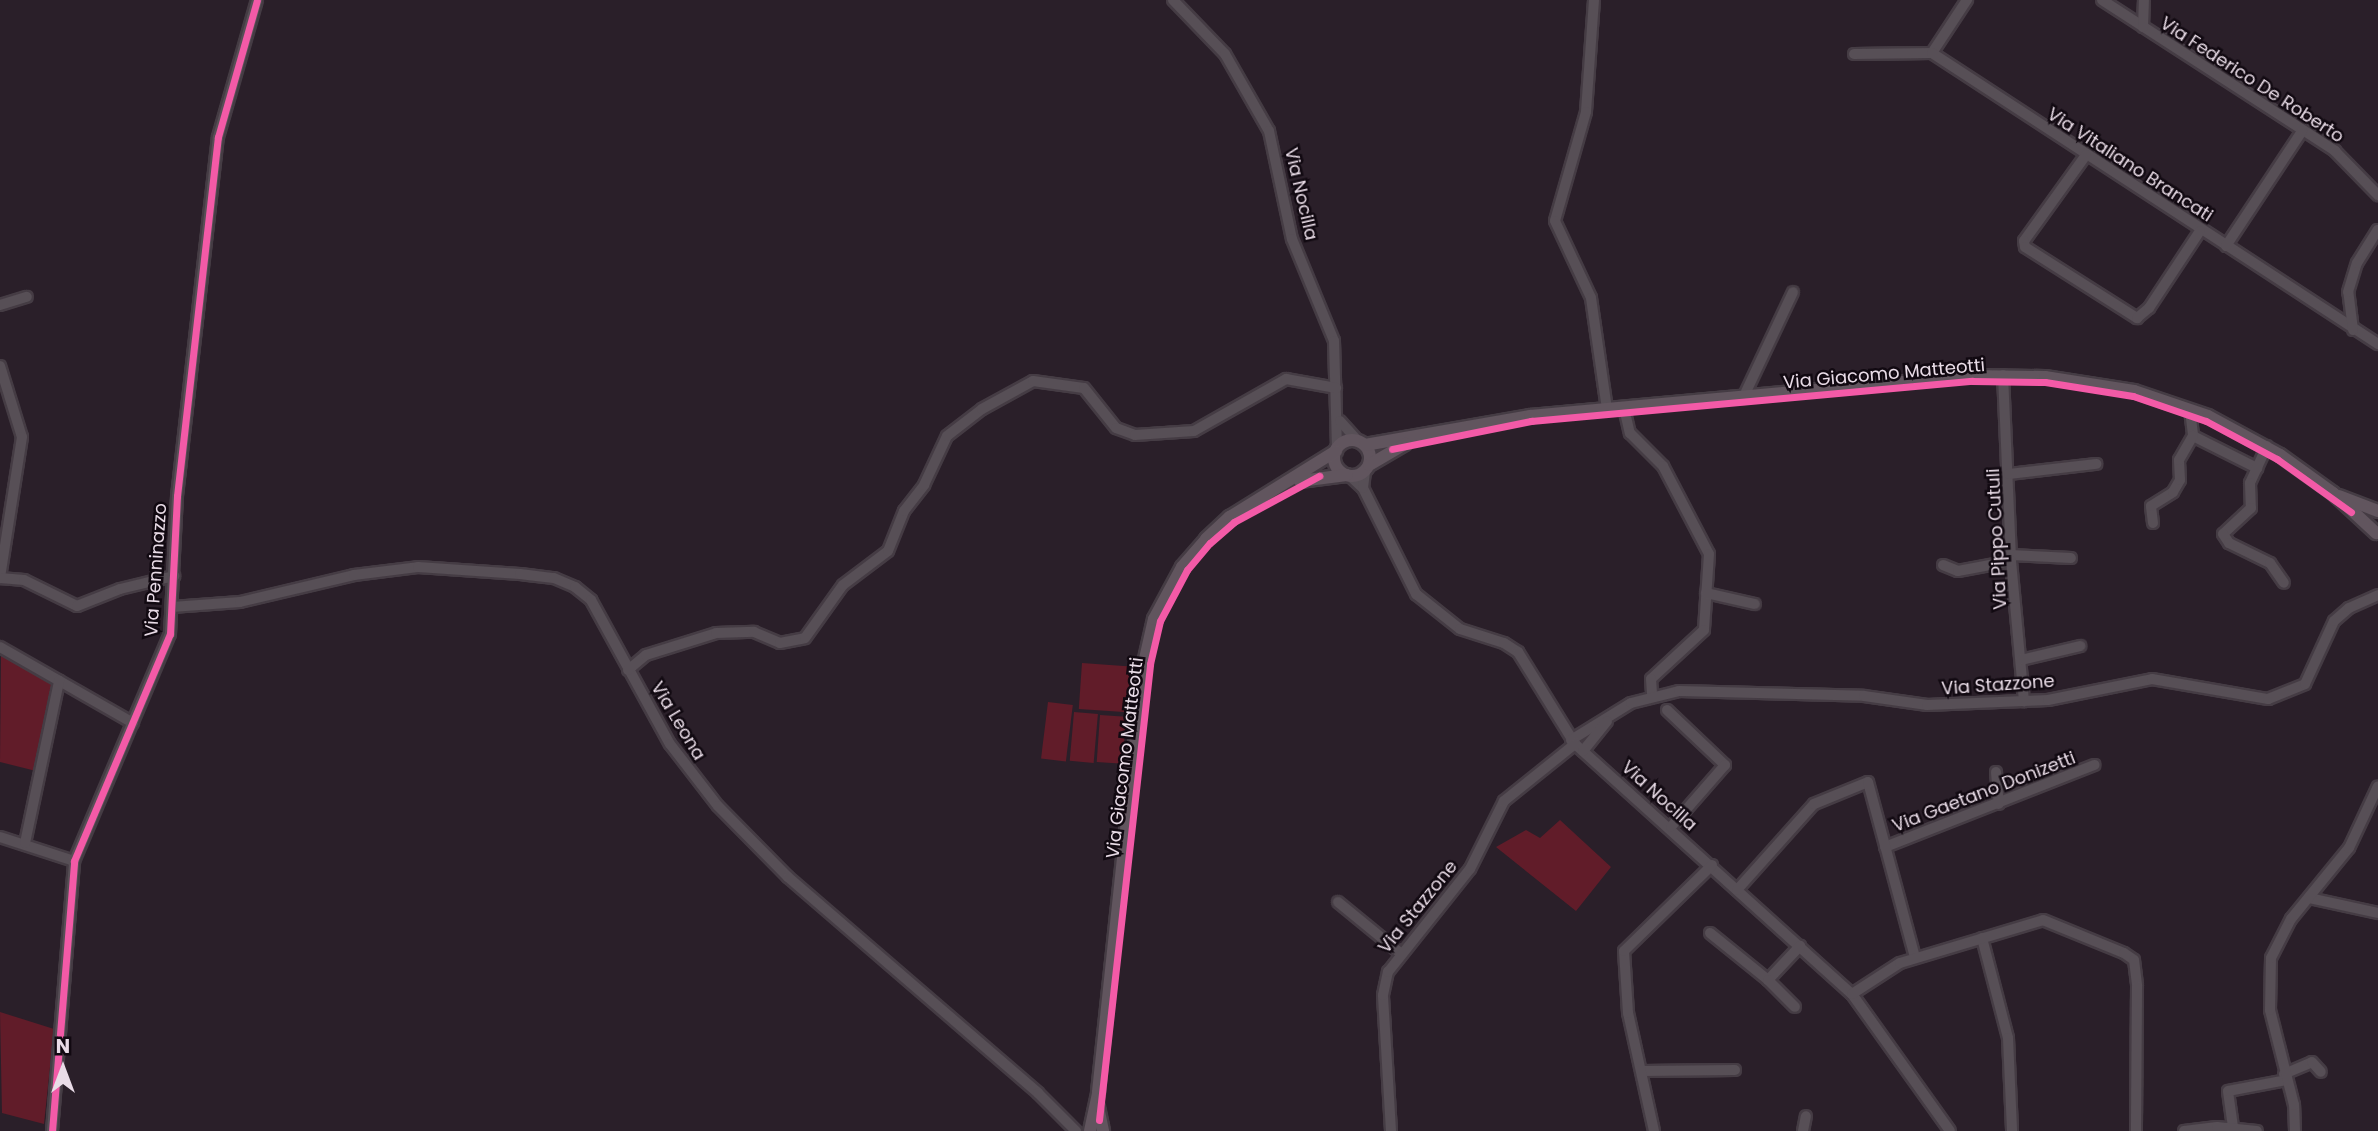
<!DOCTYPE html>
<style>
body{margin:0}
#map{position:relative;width:2378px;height:1131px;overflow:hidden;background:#2a1f29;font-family:Poppins,sans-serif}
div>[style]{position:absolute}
.green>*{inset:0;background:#611c29;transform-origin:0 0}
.roads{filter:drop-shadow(2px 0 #453c44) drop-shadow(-2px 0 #453c44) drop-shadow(0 2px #453c44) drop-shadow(0 -2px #453c44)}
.minor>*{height:10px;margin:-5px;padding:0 5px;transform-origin:5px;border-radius:5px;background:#574f56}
.major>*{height:12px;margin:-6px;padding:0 6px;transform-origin:6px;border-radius:6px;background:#61555e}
.major>.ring{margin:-6px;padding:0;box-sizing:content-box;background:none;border:12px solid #61555e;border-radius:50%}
.cycleway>*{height:7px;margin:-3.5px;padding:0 3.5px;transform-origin:3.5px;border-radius:3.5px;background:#f35aa7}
span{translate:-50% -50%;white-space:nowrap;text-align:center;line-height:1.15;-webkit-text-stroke:5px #110911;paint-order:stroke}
.street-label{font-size:18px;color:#e9dce7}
.north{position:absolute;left:28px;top:1033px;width:70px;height:70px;-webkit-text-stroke:5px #110911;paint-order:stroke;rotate:0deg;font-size:19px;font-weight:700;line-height:28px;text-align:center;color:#e9dce7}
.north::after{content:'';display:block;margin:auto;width:24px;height:32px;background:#e9dce7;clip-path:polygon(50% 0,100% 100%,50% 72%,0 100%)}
</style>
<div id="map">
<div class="green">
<div style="clip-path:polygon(1px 654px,52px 685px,36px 771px,0 762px)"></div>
<div style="left:1082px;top:663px;width:49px;height:46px;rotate:4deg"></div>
<div style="left:1048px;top:702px;width:25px;height:57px;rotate:7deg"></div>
<div style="left:1074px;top:712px;width:24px;height:49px;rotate:5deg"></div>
<div style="left:1100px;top:715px;width:26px;height:47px;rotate:4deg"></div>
<div style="clip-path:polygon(1560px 820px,1611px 867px,1576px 911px,1496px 847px,1526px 830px,1540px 838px)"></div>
<div style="clip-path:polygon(0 1012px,54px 1029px,44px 1124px,2px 1113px)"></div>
</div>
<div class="roads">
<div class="minor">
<div style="left:1173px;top:0;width:75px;rotate:46.1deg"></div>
<div style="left:1225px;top:54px;width:89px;rotate:60.3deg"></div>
<div style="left:1269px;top:131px;width:110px;rotate:78deg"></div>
<div style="left:1292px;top:239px;width:110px;rotate:67.6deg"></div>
<div style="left:1334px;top:341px;width:108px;rotate:88.4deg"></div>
<div style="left:1594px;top:0;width:112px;rotate:94.1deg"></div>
<div style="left:1586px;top:112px;width:113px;rotate:105.9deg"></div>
<div style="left:1555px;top:221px;width:85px;rotate:64.9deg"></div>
<div style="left:1591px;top:298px;width:112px;rotate:81.8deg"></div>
<div style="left:2102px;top:0;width:278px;rotate:32.9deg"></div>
<div style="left:2335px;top:151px;width:62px;rotate:45.7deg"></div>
<div style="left:2143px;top:27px;width:27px;rotate:-88deg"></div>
<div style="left:1932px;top:53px;width:64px;rotate:-56.6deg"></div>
<div style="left:1854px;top:54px;width:78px;rotate:-0.7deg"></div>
<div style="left:1932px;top:53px;width:533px;rotate:33.12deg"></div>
<div style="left:2086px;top:155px;width:106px;rotate:125.8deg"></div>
<div style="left:2024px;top:241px;width:6px;rotate:81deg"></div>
<div style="left:2025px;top:247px;width:133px;rotate:32.4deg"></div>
<div style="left:2137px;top:318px;width:16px;rotate:-40deg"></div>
<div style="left:2149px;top:308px;width:92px;rotate:-56.5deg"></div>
<div style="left:2226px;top:246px;width:138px;rotate:-56.5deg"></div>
<div style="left:0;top:305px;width:28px;rotate:-17deg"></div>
<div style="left:2353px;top:330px;width:38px;rotate:-97deg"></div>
<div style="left:2348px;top:292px;width:30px;rotate:-73deg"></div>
<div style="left:2357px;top:263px;width:39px;rotate:-58deg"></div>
<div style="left:0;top:366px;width:74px;rotate:72.8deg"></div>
<div style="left:22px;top:437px;width:143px;rotate:98.9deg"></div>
<div style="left:2003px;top:375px;width:186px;rotate:87.5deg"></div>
<div style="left:2011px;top:561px;width:141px;rotate:84.7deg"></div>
<div style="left:1743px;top:398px;width:117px;rotate:-64.7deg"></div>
<div style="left:1624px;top:408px;width:26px;rotate:77deg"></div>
<div style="left:1630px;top:433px;width:47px;rotate:45deg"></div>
<div style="left:1663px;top:466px;width:99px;rotate:62.4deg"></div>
<div style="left:1709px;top:554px;width:76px;rotate:93.8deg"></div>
<div style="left:1704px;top:630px;width:72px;rotate:137.2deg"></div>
<div style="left:1651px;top:679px;width:16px;rotate:86deg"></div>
<div style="left:2190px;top:410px;width:26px;rotate:83deg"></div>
<div style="left:2193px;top:436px;width:72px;rotate:26.6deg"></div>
<div style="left:1340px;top:421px;width:27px;rotate:48deg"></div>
<div style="left:2267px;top:446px;width:41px;rotate:114.7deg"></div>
<div style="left:2250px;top:483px;width:25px;rotate:88deg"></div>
<div style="left:2251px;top:508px;width:38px;rotate:137deg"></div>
<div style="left:2223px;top:534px;width:11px;rotate:56deg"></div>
<div style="left:2229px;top:543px;width:46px;rotate:26deg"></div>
<div style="left:2270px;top:563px;width:24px;rotate:55deg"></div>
<div style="left:2009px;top:474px;width:88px;rotate:-6.6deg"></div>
<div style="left:1350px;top:476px;width:18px;rotate:43deg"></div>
<div style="left:1363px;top:488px;width:119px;rotate:63.4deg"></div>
<div style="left:1416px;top:594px;width:56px;rotate:38.5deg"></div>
<div style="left:1460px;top:629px;width:46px;rotate:17.7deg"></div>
<div style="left:1504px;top:643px;width:17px;rotate:33deg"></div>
<div style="left:1518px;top:652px;width:108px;rotate:58.2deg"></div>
<div style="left:1575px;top:744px;width:373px;rotate:42.1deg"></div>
<div style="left:1852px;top:994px;width:168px;rotate:54.4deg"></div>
<div style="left:1363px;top:488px;width:17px;rotate:-83deg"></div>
<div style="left:2153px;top:523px;width:17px;rotate:-97deg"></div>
<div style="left:2151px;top:506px;width:26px;rotate:-32deg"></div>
<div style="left:2173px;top:492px;width:14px;rotate:-60deg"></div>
<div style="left:2180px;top:480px;width:20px;rotate:-93deg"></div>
<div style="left:2179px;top:460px;width:28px;rotate:-60deg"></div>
<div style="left:2011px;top:555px;width:60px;rotate:2.9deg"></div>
<div style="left:1943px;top:565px;width:16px;rotate:22deg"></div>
<div style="left:1958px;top:571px;width:54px;rotate:-10.7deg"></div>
<div style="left:0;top:578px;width:24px;rotate:5deg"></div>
<div style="left:24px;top:580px;width:59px;rotate:26.1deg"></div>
<div style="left:77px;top:606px;width:46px;rotate:-21.6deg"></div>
<div style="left:120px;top:589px;width:56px;rotate:-13.5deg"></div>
<div style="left:1706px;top:593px;width:50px;rotate:12.7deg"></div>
<div style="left:172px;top:607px;width:68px;rotate:-4.2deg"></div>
<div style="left:240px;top:602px;width:117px;rotate:-13.3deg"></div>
<div style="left:354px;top:575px;width:64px;rotate:-7.1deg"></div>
<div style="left:418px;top:567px;width:102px;rotate:3.9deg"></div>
<div style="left:520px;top:574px;width:34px;rotate:7deg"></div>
<div style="left:554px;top:578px;width:23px;rotate:23deg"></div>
<div style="left:575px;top:587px;width:21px;rotate:39deg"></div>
<div style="left:591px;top:600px;width:164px;rotate:61.3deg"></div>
<div style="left:670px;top:744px;width:78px;rotate:52.3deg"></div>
<div style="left:718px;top:806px;width:100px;rotate:45.4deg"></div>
<div style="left:788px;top:877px;width:330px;rotate:40.8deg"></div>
<div style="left:1038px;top:1093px;width:54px;rotate:45deg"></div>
<div style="left:0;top:647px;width:153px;rotate:29.7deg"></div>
<div style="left:2021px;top:660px;width:61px;rotate:-13.3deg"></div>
<div style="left:628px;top:670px;width:23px;rotate:-40deg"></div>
<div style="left:646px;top:655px;width:73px;rotate:-17.4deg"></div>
<div style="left:716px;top:633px;width:38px;rotate:-2deg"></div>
<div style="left:754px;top:632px;width:28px;rotate:23deg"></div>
<div style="left:780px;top:643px;width:25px;rotate:-11deg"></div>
<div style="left:805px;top:638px;width:65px;rotate:-54.4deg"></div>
<div style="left:843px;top:585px;width:56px;rotate:-37.1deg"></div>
<div style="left:888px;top:551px;width:43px;rotate:-68.2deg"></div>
<div style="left:904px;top:511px;width:33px;rotate:-52deg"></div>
<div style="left:924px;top:485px;width:54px;rotate:-64.9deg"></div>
<div style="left:947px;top:436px;width:44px;rotate:-37.6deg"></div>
<div style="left:982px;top:409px;width:58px;rotate:-28.8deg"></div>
<div style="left:1033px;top:381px;width:51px;rotate:7.8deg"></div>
<div style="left:1084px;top:388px;width:51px;rotate:51.3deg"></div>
<div style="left:1116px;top:428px;width:20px;rotate:20deg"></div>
<div style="left:1135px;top:435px;width:59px;rotate:-3.9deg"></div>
<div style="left:1194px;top:431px;width:106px;rotate:-29.5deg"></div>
<div style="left:1286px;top:379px;width:51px;rotate:10.2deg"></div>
<div style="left:1667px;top:710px;width:80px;rotate:43.5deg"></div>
<div style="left:1725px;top:765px;width:82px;rotate:131.1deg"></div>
<div style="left:1571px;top:740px;width:70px;rotate:-31.7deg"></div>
<div style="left:1631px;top:703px;width:49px;rotate:-14deg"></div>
<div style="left:1679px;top:691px;width:185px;rotate:1.5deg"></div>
<div style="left:1864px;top:696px;width:64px;rotate:8.1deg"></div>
<div style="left:1927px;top:705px;width:121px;rotate:-2.4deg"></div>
<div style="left:2048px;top:700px;width:106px;rotate:-11.4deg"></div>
<div style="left:2152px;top:679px;width:118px;rotate:9.8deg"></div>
<div style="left:2268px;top:699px;width:40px;rotate:-22deg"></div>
<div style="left:2305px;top:684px;width:69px;rotate:-65.3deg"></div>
<div style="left:2334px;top:621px;width:20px;rotate:-41deg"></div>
<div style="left:2349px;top:608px;width:32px;rotate:-24deg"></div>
<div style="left:1583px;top:751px;width:38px;rotate:-51deg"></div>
<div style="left:1996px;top:772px;width:32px;rotate:85deg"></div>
<div style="left:0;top:837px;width:78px;rotate:18deg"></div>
<div style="left:25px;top:843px;width:166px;rotate:-78.1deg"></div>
<div style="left:1885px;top:847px;width:225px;rotate:-21.4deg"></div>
<div style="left:1737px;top:890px;width:115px;rotate:-48.2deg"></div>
<div style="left:1814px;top:804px;width:58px;rotate:-22.2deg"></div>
<div style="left:1868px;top:782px;width:182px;rotate:75deg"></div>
<div style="left:2309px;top:898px;width:71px;rotate:12.3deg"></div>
<div style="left:1338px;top:902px;width:80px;rotate:39.4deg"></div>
<div style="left:1710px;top:933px;width:75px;rotate:39deg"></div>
<div style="left:1768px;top:980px;width:47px;rotate:-46.7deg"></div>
<div style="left:1982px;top:938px;width:103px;rotate:75.4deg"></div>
<div style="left:2008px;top:1038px;width:93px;rotate:87.5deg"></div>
<div style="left:1768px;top:980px;width:38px;rotate:45deg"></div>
<div style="left:1852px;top:994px;width:57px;rotate:-32.9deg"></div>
<div style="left:1900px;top:963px;width:149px;rotate:-16.7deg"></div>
<div style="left:2043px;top:920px;width:87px;rotate:22.2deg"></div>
<div style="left:2124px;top:953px;width:12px;rotate:35deg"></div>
<div style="left:2134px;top:960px;width:26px;rotate:83deg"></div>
<div style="left:2137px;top:986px;width:145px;rotate:90.4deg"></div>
<div style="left:1643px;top:1071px;width:92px;rotate:-0.6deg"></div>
<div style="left:2284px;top:1074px;width:30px;rotate:-23deg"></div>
<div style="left:2312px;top:1062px;width:13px;rotate:48deg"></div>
<div style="left:2233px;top:1127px;width:36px;rotate:-98deg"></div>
<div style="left:2228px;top:1091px;width:59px;rotate:-10.7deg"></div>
<div style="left:52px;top:1131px;width:271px;rotate:-85.3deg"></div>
<div style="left:74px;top:861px;width:246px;rotate:-67.1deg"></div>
<div style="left:170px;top:634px;width:138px;rotate:-87.1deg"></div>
<div style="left:177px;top:496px;width:361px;rotate:-83.5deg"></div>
<div style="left:218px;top:137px;width:142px;rotate:-74.1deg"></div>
<div style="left:1391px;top:1131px;width:136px;rotate:-93.4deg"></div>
<div style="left:1383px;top:995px;width:24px;rotate:-78deg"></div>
<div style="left:1388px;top:972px;width:132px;rotate:-51.5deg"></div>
<div style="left:1470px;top:869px;width:76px;rotate:-63.4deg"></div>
<div style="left:1504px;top:801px;width:91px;rotate:-38.8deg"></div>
<div style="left:1654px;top:1131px;width:121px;rotate:-102.4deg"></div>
<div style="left:1628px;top:1013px;width:62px;rotate:-93.7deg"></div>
<div style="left:1624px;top:951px;width:123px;rotate:-44.3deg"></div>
<div style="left:1803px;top:1131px;width:15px;rotate:-79deg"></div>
<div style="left:2184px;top:1131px;width:33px;rotate:-7deg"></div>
<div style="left:2217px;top:1127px;width:40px;rotate:5.7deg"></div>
<div style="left:2295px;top:1131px;width:26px;rotate:-92deg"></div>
<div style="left:2294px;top:1105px;width:98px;rotate:-104.2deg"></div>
<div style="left:2270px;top:1010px;width:52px;rotate:-88.9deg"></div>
<div style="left:2271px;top:958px;width:44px;rotate:-62.9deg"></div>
<div style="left:2291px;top:919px;width:92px;rotate:-50.8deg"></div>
<div style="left:2349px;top:848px;width:68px;rotate:-64.9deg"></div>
</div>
<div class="major">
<div class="ring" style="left:1334px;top:440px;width:24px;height:24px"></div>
<div style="left:1365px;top:445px;width:168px;rotate:-10deg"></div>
<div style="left:1530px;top:416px;width:444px;rotate:-5.2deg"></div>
<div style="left:1972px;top:376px;width:73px;rotate:0.8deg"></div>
<div style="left:2045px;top:377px;width:90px;rotate:8.9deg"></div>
<div style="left:2134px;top:391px;width:78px;rotate:18.7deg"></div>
<div style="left:2208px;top:416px;width:82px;rotate:28.4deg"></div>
<div style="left:2280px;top:455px;width:65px;rotate:35.6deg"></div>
<div style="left:2333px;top:493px;width:59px;rotate:42.9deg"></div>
<div style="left:1369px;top:465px;width:42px;rotate:-30.3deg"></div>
<div style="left:1300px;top:481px;width:47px;rotate:-7.3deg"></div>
<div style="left:2339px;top:496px;width:42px;rotate:21deg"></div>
<div style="left:1098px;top:1107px;width:25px;rotate:78deg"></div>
<div style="left:1090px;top:1131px;width:40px;rotate:-78deg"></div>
<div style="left:1098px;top:1092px;width:431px;rotate:-83.9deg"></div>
<div style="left:1144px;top:663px;width:45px;rotate:-77.2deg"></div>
<div style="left:1154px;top:619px;width:59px;rotate:-61.7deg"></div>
<div style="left:1182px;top:567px;width:37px;rotate:-49deg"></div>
<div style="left:1206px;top:539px;width:33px;rotate:-43deg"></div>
<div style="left:1230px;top:517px;width:125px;rotate:-31.9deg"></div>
</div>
</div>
<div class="cycleway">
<div style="left:1392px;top:449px;width:142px;rotate:-11.4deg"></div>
<div style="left:1531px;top:421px;width:443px;rotate:-5.2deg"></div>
<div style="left:1972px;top:381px;width:73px;rotate:0.8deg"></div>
<div style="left:2045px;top:382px;width:89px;rotate:9deg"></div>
<div style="left:2133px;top:396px;width:77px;rotate:18.9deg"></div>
<div style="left:2206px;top:421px;width:81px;rotate:28.2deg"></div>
<div style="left:2277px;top:459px;width:91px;rotate:35.6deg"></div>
<div style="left:1099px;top:1120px;width:459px;rotate:-83.6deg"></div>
<div style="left:1150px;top:664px;width:44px;rotate:-76.9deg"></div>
<div style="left:1160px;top:621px;width:58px;rotate:-62.1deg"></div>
<div style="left:1187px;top:570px;width:35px;rotate:-50deg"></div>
<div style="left:1210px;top:543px;width:32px;rotate:-41deg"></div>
<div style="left:1234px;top:522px;width:97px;rotate:-28.4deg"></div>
<div style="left:52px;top:1131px;width:271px;rotate:-85.3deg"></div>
<div style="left:74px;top:861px;width:246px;rotate:-67.1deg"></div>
<div style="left:170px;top:634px;width:138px;rotate:-87.1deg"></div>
<div style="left:177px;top:496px;width:361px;rotate:-83.5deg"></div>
<div style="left:218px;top:137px;width:142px;rotate:-74.1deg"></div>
</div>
<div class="street-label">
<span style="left:2252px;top:80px;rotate:33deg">Via Federico De Roberto</span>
<span style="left:2130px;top:165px;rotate:33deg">Via Vitaliano Brancati</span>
<span style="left:1301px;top:194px;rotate:77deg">Via Nocilla</span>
<span style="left:1884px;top:374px;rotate:-5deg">Via Giacomo Matteotti</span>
<span style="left:1997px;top:539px;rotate:-93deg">Via Pippo Cutuli</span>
<span style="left:156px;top:570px;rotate:-86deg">Via Penninazzo</span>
<span style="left:1998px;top:685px;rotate:-4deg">Via Stazzone</span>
<span style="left:678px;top:721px;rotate:59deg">Via Leona</span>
<span style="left:1125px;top:758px;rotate:-83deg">Via Giacomo Matteotti</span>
<span style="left:1984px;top:792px;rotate:-21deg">Via Gaetano Donizetti</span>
<span style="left:1659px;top:796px;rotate:42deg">Via Nocilla</span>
<span style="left:1418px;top:907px;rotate:-51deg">Via Stazzone</span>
</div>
<div class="north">N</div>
</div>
